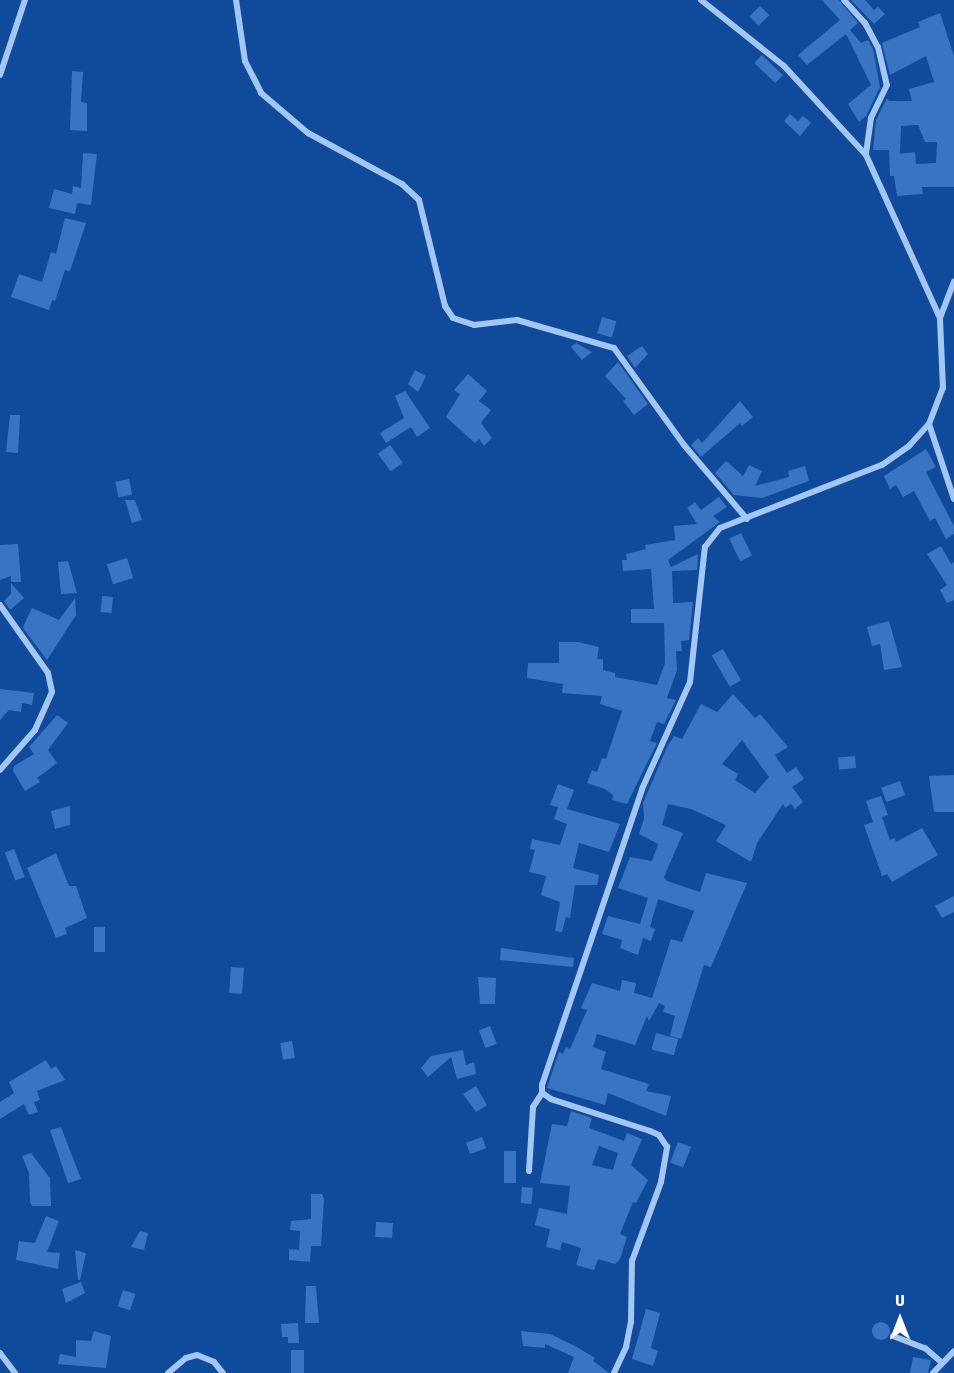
<!DOCTYPE html>
<style>
body{margin:0}
#map{position:relative;width:954px;height:1373px;overflow:hidden;background:#104a9b;font-family:"Fira Sans Condensed",sans-serif}
div>[style]{position:absolute}
.building>*{inset:0;background:#3974c2;transform-origin:0 0}
.round{border-radius:50%}
.street>*{height:6px;margin:-3px;padding:0 3px;transform-origin:3px;border-radius:3px;background:#a3c7f5}
span{translate:-50% -50%;white-space:nowrap;text-align:center;line-height:1.15;-webkit-text-stroke:4.5px #104a9b;paint-order:stroke}
.north{position:absolute;left:870px;top:1289px;width:60px;height:60px;-webkit-text-stroke:4px #104a9b;paint-order:stroke;rotate:0deg;font-size:16px;font-weight:700;line-height:24px;text-align:center;color:#fff}
.north::after{content:'';display:block;margin:auto;width:21px;height:27px;background:#fff;clip-path:polygon(50% 0,100% 100%,50% 72%,0 100%)}
</style>
<div id="map">
<div class="building">
<div style="clip-path:polygon(822px 0,839px 0,858px 23px,850px 30px,861px 43px,868px 40px,873px 49px,880px 87px,866px 116px,859px 122px,848px 104px,871px 85px,846px 34px,807px 65px,798px 55px,840px 20px)"></div>
<div style="clip-path:polygon(851px 0,865px 0,874px 10px,878px 7px,885px 14px,874px 24px)"></div>
<div style="left:760px;top:6px;width:13px;height:15px;rotate:45deg"></div>
<div style="clip-path:polygon(evenodd,940px 13px,954px 56px,954px 187px,922px 187px,923px 194px,897px 196px,894px 176px,890px 176px,889px 150px,873px 150px,876px 120px,887px 98px,889px 101px,912px 101px,909px 89px,934px 82px,926px 56px,890px 75px,882px 43px,920px 27px,918px 22px,940px 13px,918px 125px,925px 142px,937px 142px,936px 163px,916px 164px,915px 152px,900px 154px,901px 126px,918px 125px)"></div>
<div style="left:762px;top:55px;width:29px;height:11px;rotate:44deg"></div>
<div style="clip-path:polygon(72px 71px,83px 72px,81px 102px,87px 103px,87px 131px,70px 130px)"></div>
<div style="clip-path:polygon(790px 114px,798px 121px,803px 116px,811px 123px,800px 136px,784px 121px)"></div>
<div style="clip-path:polygon(83px 153px,97px 154px,91px 205px,77px 203px,75px 214px,49px 208px,54px 189px,72px 194px,73px 186px,81px 188px)"></div>
<div style="clip-path:polygon(65px 218px,86px 223px,70px 271px,65px 270px,55px 301px,52px 300px,49px 310px,11px 297px,19px 274px,42px 282px,51px 252px,56px 254px)"></div>
<div style="left:602px;top:317px;width:15px;height:17px;rotate:16deg"></div>
<div style="clip-path:polygon(576px 343px,592px 352px,582px 360px,571px 347px)"></div>
<div style="clip-path:polygon(642px 346px,648px 354px,635px 368px,627px 356px)"></div>
<div style="clip-path:polygon(618px 362px,648px 404px,634px 415px,623px 401px,626px 399px,605px 376px)"></div>
<div style="clip-path:polygon(415px 370px,426px 376px,418px 392px,408px 384px)"></div>
<div style="clip-path:polygon(468px 374px,487px 391px,479px 401px,491px 410px,481px 423px,492px 438px,484px 446px,479px 439px,475px 443px,446px 417px,460px 394px,454px 390px)"></div>
<div style="clip-path:polygon(405px 391px,430px 428px,417px 437px,411px 427px,386px 443px,380px 433px,404px 418px,395px 396px)"></div>
<div style="clip-path:polygon(740px 401px,753px 417px,742px 426px,740px 423px,701px 457px,691px 445px,698px 438px,702px 443px)"></div>
<div style="clip-path:polygon(10px 415px,20px 415px,18px 453px,6px 452px)"></div>
<div style="left:390px;top:445px;width:22px;height:15px;rotate:54deg"></div>
<div style="clip-path:polygon(926px 449px,936px 467px,926px 472px,954px 526px,954px 534px,946px 539px,935px 518px,930px 521px,914px 491px,903px 497px,896px 485px,890px 489px,884px 476px)"></div>
<div style="clip-path:polygon(726px 461px,743px 476px,749px 465px,762px 471px,755px 486px,789px 477px,788px 471px,805px 466px,809px 481px,762px 498px,734px 495px,715px 473px)"></div>
<div style="left:129px;top:479px;width:16px;height:14px;rotate:79deg"></div>
<div style="clip-path:polygon(719px 497px,727px 507px,713px 516px,720px 522px,668px 560px,671px 567px,698px 554px,697px 570px,672px 571px,673px 603px,693px 602px,689px 640px,681px 641px,682px 651px,676px 651px,677px 670px,667px 698px,676px 700px,664px 724px,657px 722px,650px 741px,657px 743px,627px 804px,612px 800px,613px 795px,605px 789px,587px 783px,592px 770px,597px 772px,602px 758px,606px 759px,622px 711px,600px 704px,602px 696px,562px 693px,563px 684px,527px 678px,528px 663px,559px 663px,559px 642px,578px 642px,599px 647px,597px 659px,603px 659px,603px 670px,615px 673px,615px 677px,657px 685px,665px 663px,664px 623px,631px 623px,631px 609px,654px 609px,651px 569px,623px 571px,622px 560px,627px 560px,626px 554px,646px 549px,645px 545px,675px 540px,674px 526px,697px 524px,687px 508px,695px 502px,701px 510px)"></div>
<div style="clip-path:polygon(125px 500px,135px 500px,142px 520px,132px 523px)"></div>
<div style="left:741px;top:533px;width:25px;height:13px;rotate:64deg"></div>
<div style="clip-path:polygon(18px 544px,21px 582px,11px 582px,11px 576px,0 580px,0 545px)"></div>
<div style="clip-path:polygon(941px 546px,951px 564px,954px 562px,954px 600px,947px 603px,940px 590px,947px 585px,927px 554px)"></div>
<div style="left:127px;top:558px;width:21px;height:21px;rotate:73deg"></div>
<div style="clip-path:polygon(68px 561px,77px 593px,61px 594px,58px 562px)"></div>
<div style="clip-path:polygon(11px 583px,24px 598px,10px 610px,4px 601px,11px 594px)"></div>
<div style="left:102px;top:596px;width:11px;height:16px;rotate:5deg"></div>
<div style="clip-path:polygon(75px 598px,76px 615px,47px 660px,23px 628px,27px 618px,32px 608px,59px 620px)"></div>
<div style="clip-path:polygon(889px 621px,902px 667px,884px 670px,880px 644px,872px 646px,867px 627px)"></div>
<div style="left:723px;top:649px;width:36px;height:13px;rotate:60deg"></div>
<div style="clip-path:polygon(0 689px,34px 693px,32px 705px,22px 703px,21px 712px,9px 710px,0 720px)"></div>
<div style="clip-path:polygon(evenodd,733px 694px,755px 718px,760px 714px,788px 747px,775px 755px,787px 773px,796px 767px,804px 779px,792px 787px,803px 802px,795px 809px,791px 804px,785px 808px,783px 804px,757px 843px,751px 862px,716px 841px,726px 825px,691px 809px,668px 804px,662px 825px,683px 833px,664px 877px,667px 881px,700px 892px,706px 873px,747px 883px,711px 967px,704px 965px,681px 1039px,670px 1036px,675px 1016px,663px 1012px,665px 1006px,659px 1003px,649px 1021px,647px 1016px,635px 1045px,597px 1034px,593px 1047px,606px 1052px,601px 1069px,649px 1084px,646px 1091px,671px 1096px,666px 1116px,608px 1093px,605px 1105px,547px 1088px,559px 1052px,563px 1054px,566px 1047px,570px 1049px,587px 1010px,581px 1008px,592px 983px,620px 991px,622px 980px,636px 983px,634px 993px,652px 998px,671px 939px,682px 942px,694px 911px,658px 899px,650px 927px,655px 929px,651px 941px,643px 938px,638px 955px,620px 948px,622px 940px,602px 934px,608px 916px,640px 924px,648px 898px,618px 888px,630px 857px,652px 861px,658px 844px,639px 834px,644px 819px,643px 803px,667px 747px,674px 736px,682px 739px,701px 704px,717px 712px,733px 694px,742px 740px,769px 777px,755px 793px,735px 780px,738px 774px,722px 764px,742px 740px)"></div>
<div style="clip-path:polygon(57px 715px,68px 723px,48px 750px,57px 763px,37px 778px,40px 782px,25px 791px,13px 771px,14px 766px,34px 754px,29px 747px)"></div>
<div style="left:855px;top:756px;width:12px;height:17px;rotate:85deg"></div>
<div style="clip-path:polygon(954px 775px,954px 812px,934px 812px,929px 776px)"></div>
<div style="left:900px;top:781px;width:15px;height:20px;rotate:70deg"></div>
<div style="clip-path:polygon(558px 784px,574px 790px,567px 809px,620px 824px,609px 852px,579px 843px,573px 868px,599px 875px,597px 885px,575px 885px,570px 918px,566px 917px,562px 932px,555px 931px,560px 902px,541px 895px,546px 876px,529px 872px,535px 850px,530px 849px,532px 839px,560px 845px,567px 824px,554px 819px,558px 807px,550px 805px)"></div>
<div style="clip-path:polygon(881px 796px,888px 815px,882px 817px,890px 840px,895px 838px,896px 842px,922px 828px,938px 855px,892px 882px,887px 874px,882px 876px,864px 825px,873px 822px,866px 801px)"></div>
<div style="clip-path:polygon(70px 806px,70px 825px,55px 829px,51px 811px)"></div>
<div style="left:14px;top:849px;width:30px;height:10px;rotate:69deg"></div>
<div style="clip-path:polygon(56px 853px,69px 886px,76px 886px,87px 918px,65px 928px,67px 934px,56px 938px,27px 868px)"></div>
<div style="clip-path:polygon(954px 896px,954px 912px,942px 918px,935px 906px)"></div>
<div style="left:94px;top:927px;width:11px;height:25px"></div>
<div style="clip-path:polygon(501px 948px,574px 958px,573px 967px,500px 960px)"></div>
<div style="left:231px;top:967px;width:13px;height:26px;rotate:4deg"></div>
<div style="clip-path:polygon(478px 977px,496px 978px,495px 1004px,480px 1004px)"></div>
<div style="left:490px;top:1026px;width:19px;height:12px;rotate:69deg"></div>
<div style="left:656px;top:1033px;width:23px;height:17px;rotate:15deg"></div>
<div style="left:292px;top:1041px;width:17px;height:12px;rotate:80deg"></div>
<div style="clip-path:polygon(463px 1050px,466px 1065px,474px 1062px,476px 1074px,457px 1079px,451px 1057px,428px 1077px,421px 1068px,431px 1056px)"></div>
<div style="clip-path:polygon(46px 1060px,51px 1069px,56px 1066px,65px 1080px,37px 1091px,40px 1100px,34px 1102px,38px 1112px,29px 1115px,24px 1104px,0 1119px,0 1102px,14px 1093px,9px 1082px)"></div>
<div style="clip-path:polygon(476px 1086px,487px 1105px,476px 1112px,463px 1094px)"></div>
<div style="clip-path:polygon(evenodd,571px 1111px,592px 1118px,589px 1128px,624px 1141px,627px 1133px,642px 1139px,631px 1165px,648px 1180px,636px 1203px,633px 1202px,620px 1234px,627px 1237px,620px 1259px,615px 1264px,598px 1259px,594px 1270px,576px 1265px,581px 1248px,562px 1242px,560px 1250px,546px 1247px,550px 1229px,535px 1225px,539px 1208px,567px 1214px,570px 1186px,540px 1183px,552px 1124px,567px 1126px,571px 1111px,599px 1146px,618px 1153px,613px 1170px,592px 1165px,599px 1146px)"></div>
<div style="clip-path:polygon(61px 1127px,81px 1179px,68px 1183px,50px 1130px)"></div>
<div style="left:482px;top:1137px;width:12px;height:17px;rotate:70deg"></div>
<div style="left:678px;top:1142px;width:14px;height:22px;rotate:21deg"></div>
<div style="left:504px;top:1151px;width:12px;height:32px"></div>
<div style="clip-path:polygon(31px 1153px,50px 1178px,51px 1206px,32px 1206px,30px 1202px,29px 1173px,22px 1156px)"></div>
<div style="left:522px;top:1187px;width:11px;height:16px;rotate:5deg"></div>
<div style="clip-path:polygon(311px 1194px,322px 1194px,324px 1199px,321px 1246px,311px 1246px,310px 1262px,289px 1260px,289px 1249px,299px 1250px,300px 1231px,290px 1230px,291px 1221px,311px 1219px)"></div>
<div style="clip-path:polygon(46px 1216px,59px 1221px,47px 1252px,60px 1253px,58px 1269px,16px 1260px,19px 1241px,35px 1243px)"></div>
<div style="left:376px;top:1222px;width:17px;height:15px;rotate:3deg"></div>
<div style="clip-path:polygon(140px 1231px,148px 1233px,144px 1250px,131px 1247px)"></div>
<div style="clip-path:polygon(75px 1250px,86px 1253px,80px 1280px,78px 1280px)"></div>
<div style="clip-path:polygon(81px 1282px,85px 1293px,66px 1303px,62px 1289px)"></div>
<div style="clip-path:polygon(306px 1286px,316px 1286px,319px 1323px,305px 1323px)"></div>
<div style="left:123px;top:1290px;width:13px;height:17px;rotate:18deg"></div>
<div style="clip-path:polygon(646px 1309px,660px 1313px,651px 1348px,658px 1351px,653px 1366px,632px 1359px)"></div>
<div class="round" style="left:872px;top:1322px;width:18px;height:18px"></div>
<div style="clip-path:polygon(298px 1323px,299px 1343px,288px 1343px,288px 1337px,282px 1337px,281px 1324px)"></div>
<div style="clip-path:polygon(94px 1331px,111px 1336px,106px 1368px,58px 1364px,60px 1354px,76px 1357px,76px 1340px,91px 1341px)"></div>
<div style="clip-path:polygon(521px 1331px,550px 1334px,573px 1345px,595px 1358px,593px 1361px,609px 1373px,568px 1373px,574px 1357px,545px 1344px,545px 1348px,523px 1346px)"></div>
<div style="left:291px;top:1350px;width:13px;height:23px"></div>
<div style="clip-path:polygon(913px 1357px,931px 1360px,928px 1373px,910px 1373px)"></div>
</div>
<div class="street">
<div style="left:236px;top:0;width:62px;rotate:81.6deg"></div>
<div style="left:245px;top:61px;width:36px;rotate:63deg"></div>
<div style="left:261px;top:93px;width:62px;rotate:40.4deg"></div>
<div style="left:308px;top:133px;width:107px;rotate:28.5deg"></div>
<div style="left:402px;top:184px;width:23px;rotate:43deg"></div>
<div style="left:419px;top:200px;width:109px;rotate:76.2deg"></div>
<div style="left:445px;top:306px;width:14px;rotate:56deg"></div>
<div style="left:453px;top:318px;width:22px;rotate:18deg"></div>
<div style="left:474px;top:325px;width:43px;rotate:-6.6deg"></div>
<div style="left:517px;top:320px;width:101px;rotate:16.1deg"></div>
<div style="left:614px;top:348px;width:120px;rotate:54.2deg"></div>
<div style="left:684px;top:445px;width:97px;rotate:49.6deg"></div>
<div style="left:701px;top:0;width:106px;rotate:38.5deg"></div>
<div style="left:784px;top:66px;width:121px;rotate:47.3deg"></div>
<div style="left:844px;top:0;width:31px;rotate:48deg"></div>
<div style="left:865px;top:23px;width:27px;rotate:62deg"></div>
<div style="left:878px;top:47px;width:39px;rotate:77deg"></div>
<div style="left:887px;top:85px;width:37px;rotate:116deg"></div>
<div style="left:871px;top:118px;width:37px;rotate:98deg"></div>
<div style="left:866px;top:155px;width:179px;rotate:65.6deg"></div>
<div style="left:0;top:75px;width:79px;rotate:-71.6deg"></div>
<div style="left:929px;top:424px;width:79px;rotate:71.6deg"></div>
<div style="left:0;top:605px;width:83px;rotate:54.8deg"></div>
<div style="left:48px;top:673px;width:19px;rotate:78deg"></div>
<div style="left:52px;top:692px;width:42px;rotate:114.1deg"></div>
<div style="left:35px;top:730px;width:53px;rotate:131.2deg"></div>
<div style="left:529px;top:1171px;width:64px;rotate:-86.4deg"></div>
<div style="left:533px;top:1107px;width:17px;rotate:-57deg"></div>
<div style="left:893px;top:1336px;width:34px;rotate:21deg"></div>
<div style="left:925px;top:1348px;width:21px;rotate:41deg"></div>
<div style="left:0;top:1353px;width:25px;rotate:53deg"></div>
<div style="left:168px;top:1373px;width:23px;rotate:-40deg"></div>
<div style="left:186px;top:1358px;width:11px;rotate:-15deg"></div>
<div style="left:197px;top:1355px;width:18px;rotate:22deg"></div>
<div style="left:214px;top:1362px;width:14px;rotate:51deg"></div>
<div style="left:614px;top:1373px;width:29px;rotate:-65deg"></div>
<div style="left:626px;top:1347px;width:25px;rotate:-79deg"></div>
<div style="left:631px;top:1322px;width:61px;rotate:-89.1deg"></div>
<div style="left:632px;top:1261px;width:84px;rotate:-69.8deg"></div>
<div style="left:661px;top:1182px;width:36px;rotate:-80deg"></div>
<div style="left:667px;top:1147px;width:14px;rotate:-124deg"></div>
<div style="left:659px;top:1135px;width:10px;rotate:-156deg"></div>
<div style="left:650px;top:1131px;width:104px;rotate:-162.1deg"></div>
<div style="left:551px;top:1099px;width:11px;rotate:-146deg"></div>
<div style="left:542px;top:1093px;width:8px;rotate:-90deg"></div>
<div style="left:542px;top:1085px;width:312px;rotate:-71.3deg"></div>
<div style="left:642px;top:789px;width:117px;rotate:-65.8deg"></div>
<div style="left:690px;top:682px;width:136px;rotate:-83.7deg"></div>
<div style="left:705px;top:547px;width:24px;rotate:-52deg"></div>
<div style="left:720px;top:528px;width:174px;rotate:-21.3deg"></div>
<div style="left:882px;top:465px;width:33px;rotate:-35deg"></div>
<div style="left:909px;top:446px;width:30px;rotate:-48deg"></div>
<div style="left:929px;top:424px;width:39px;rotate:-69deg"></div>
<div style="left:943px;top:388px;width:70px;rotate:-92.5deg"></div>
<div style="left:940px;top:318px;width:39px;rotate:-69deg"></div>
<div style="left:933px;top:1373px;width:30px;rotate:-46deg"></div>
</div>
<div class="north">U</div>
</div>
